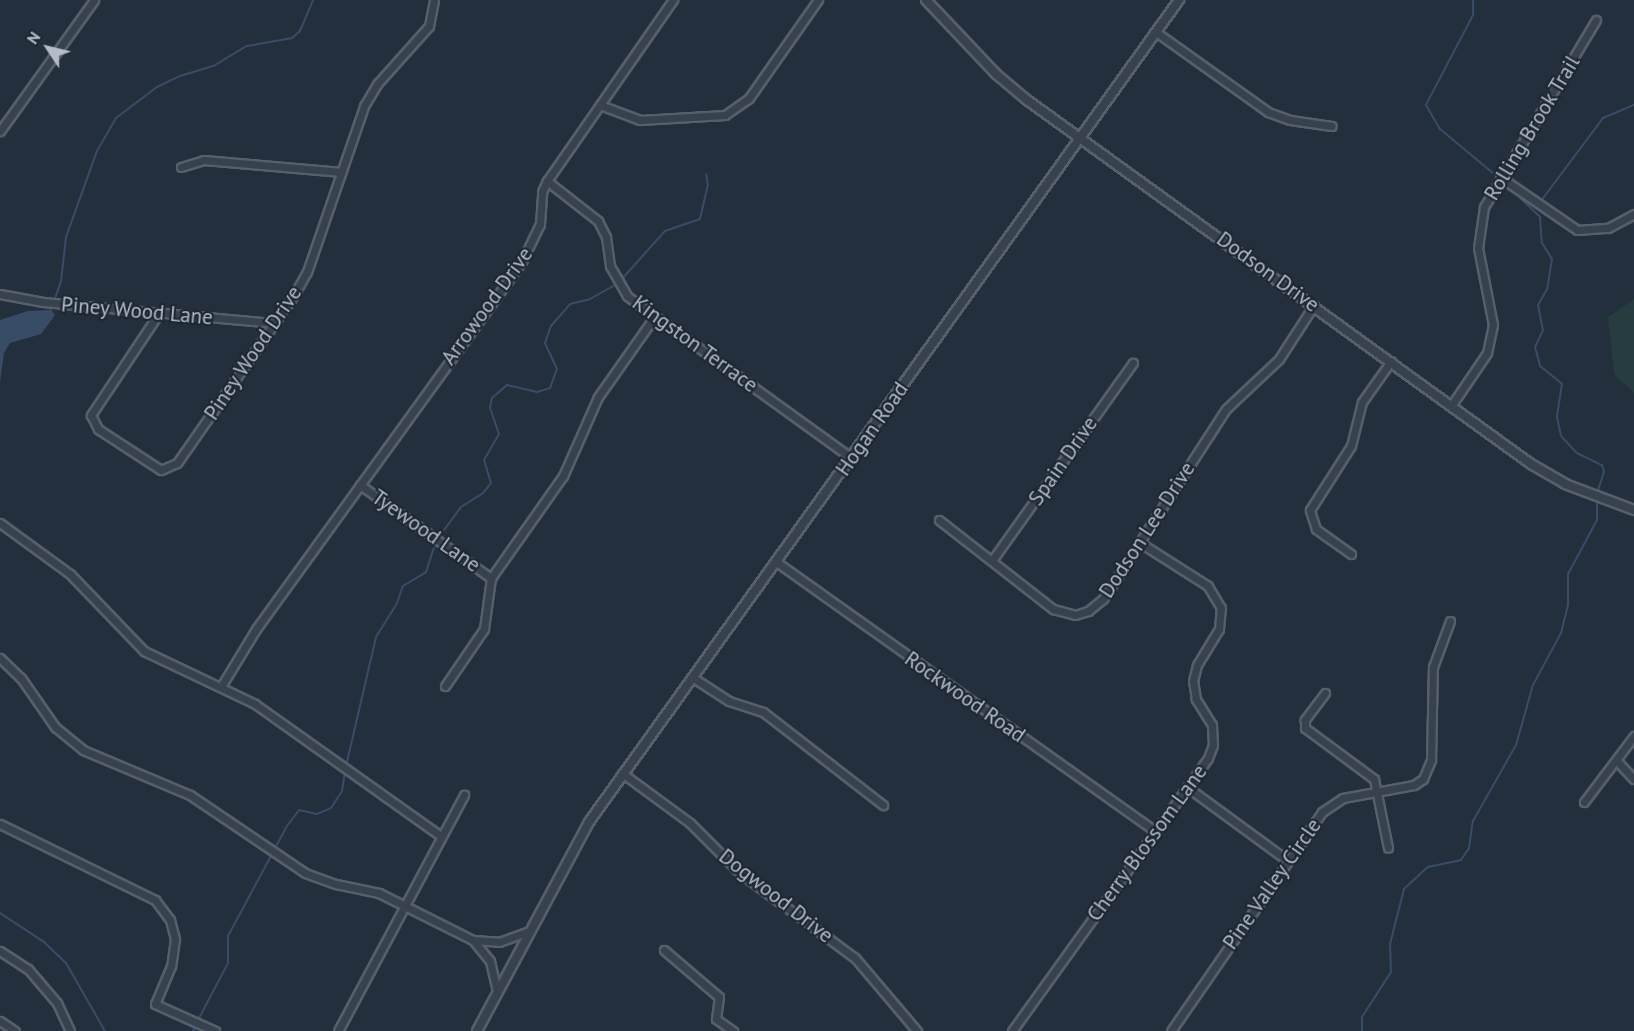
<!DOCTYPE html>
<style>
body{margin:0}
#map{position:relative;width:1634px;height:1031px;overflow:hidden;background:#242f3e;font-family:"PT Sans",sans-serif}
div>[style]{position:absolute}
.green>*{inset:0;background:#263c3f}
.water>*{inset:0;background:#394c67}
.stream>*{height:2px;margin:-1px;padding:0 1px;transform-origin:1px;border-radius:1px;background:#394c67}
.roads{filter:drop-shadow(2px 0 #565f6c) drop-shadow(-2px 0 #565f6c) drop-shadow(0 2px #565f6c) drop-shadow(0 -2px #565f6c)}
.minor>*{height:7px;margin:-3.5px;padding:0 3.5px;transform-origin:3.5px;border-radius:3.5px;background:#38414e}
.tertiary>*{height:8px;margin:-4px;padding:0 4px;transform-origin:4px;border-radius:4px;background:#38414e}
span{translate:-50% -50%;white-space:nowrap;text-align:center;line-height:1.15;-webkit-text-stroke:4.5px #1d2633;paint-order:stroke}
.street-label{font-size:21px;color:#b4bcc9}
.north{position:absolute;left:18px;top:18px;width:60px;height:60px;-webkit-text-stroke:4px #1d2633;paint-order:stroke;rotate:305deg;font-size:16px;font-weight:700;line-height:24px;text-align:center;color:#b4bcc9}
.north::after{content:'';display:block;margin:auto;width:21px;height:27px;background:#b4bcc9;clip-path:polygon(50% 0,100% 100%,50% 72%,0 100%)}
</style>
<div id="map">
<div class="green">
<div style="clip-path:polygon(1634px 299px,1634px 393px,1614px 374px,1608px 317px)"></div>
</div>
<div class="water">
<div style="clip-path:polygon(28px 311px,51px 310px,55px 315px,41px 334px,10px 343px,4px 353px,0 382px,0 320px)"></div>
</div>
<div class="stream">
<div style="left:1473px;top:0;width:15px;rotate:90deg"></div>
<div style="left:1473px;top:15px;width:102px;rotate:117.6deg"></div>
<div style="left:1426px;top:105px;width:28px;rotate:60deg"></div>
<div style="left:1440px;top:129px;width:77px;rotate:39.7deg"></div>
<div style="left:1512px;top:190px;width:39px;rotate:44deg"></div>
<div style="left:1540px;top:217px;width:26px;rotate:86deg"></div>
<div style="left:1542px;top:243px;width:19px;rotate:58deg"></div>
<div style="left:1552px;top:259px;width:30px;rotate:99deg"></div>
<div style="left:1547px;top:289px;width:18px;rotate:119deg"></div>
<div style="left:1538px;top:305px;width:25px;rotate:79deg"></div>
<div style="left:1543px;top:330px;width:19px;rotate:115deg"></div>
<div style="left:1535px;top:347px;width:20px;rotate:75deg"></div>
<div style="left:1540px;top:366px;width:28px;rotate:39deg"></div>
<div style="left:1562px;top:384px;width:33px;rotate:99deg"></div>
<div style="left:1557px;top:417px;width:19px;rotate:78deg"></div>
<div style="left:1561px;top:436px;width:23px;rotate:47deg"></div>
<div style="left:1577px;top:453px;width:28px;rotate:26deg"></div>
<div style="left:1602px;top:465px;width:7px;rotate:74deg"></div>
<div style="left:1604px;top:472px;width:22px;rotate:108deg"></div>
<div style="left:1541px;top:201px;width:104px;rotate:-53.2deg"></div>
<div style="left:1603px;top:118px;width:34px;rotate:-23deg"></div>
<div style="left:621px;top:280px;width:66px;rotate:-48.1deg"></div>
<div style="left:665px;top:231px;width:37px;rotate:-19deg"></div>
<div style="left:700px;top:219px;width:35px;rotate:-77deg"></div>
<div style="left:708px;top:185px;width:11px;rotate:-100deg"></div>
<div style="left:51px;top:310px;width:31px;rotate:-71deg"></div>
<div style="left:61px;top:281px;width:44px;rotate:-83.5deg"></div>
<div style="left:66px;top:237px;width:91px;rotate:-70.2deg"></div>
<div style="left:97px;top:151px;width:38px;rotate:-60deg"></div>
<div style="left:116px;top:118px;width:51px;rotate:-37.1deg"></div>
<div style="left:157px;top:87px;width:25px;rotate:-26deg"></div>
<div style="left:180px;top:76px;width:37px;rotate:-17deg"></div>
<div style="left:215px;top:65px;width:37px;rotate:-31deg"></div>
<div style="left:247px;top:46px;width:46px;rotate:-10.1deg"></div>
<div style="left:292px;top:38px;width:11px;rotate:-41deg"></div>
<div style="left:300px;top:31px;width:34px;rotate:-67deg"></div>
<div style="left:346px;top:766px;width:132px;rotate:-76.9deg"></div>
<div style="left:376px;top:637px;width:40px;rotate:-58deg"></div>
<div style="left:397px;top:603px;width:18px;rotate:-71deg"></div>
<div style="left:403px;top:586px;width:27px;rotate:-31deg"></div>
<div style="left:426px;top:572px;width:33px;rotate:-72deg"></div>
<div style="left:436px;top:541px;width:42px;rotate:-53.7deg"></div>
<div style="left:461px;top:507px;width:26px;rotate:-32deg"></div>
<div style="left:483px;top:493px;width:13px;rotate:-51deg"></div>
<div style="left:491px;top:483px;width:24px;rotate:-107deg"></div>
<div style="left:484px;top:460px;width:30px;rotate:-60deg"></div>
<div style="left:499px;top:434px;width:28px;rotate:-109deg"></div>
<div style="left:490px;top:408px;width:10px;rotate:-79deg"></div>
<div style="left:492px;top:398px;width:20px;rotate:-41deg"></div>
<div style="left:507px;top:385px;width:31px;rotate:13deg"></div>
<div style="left:537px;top:392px;width:14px;rotate:-17deg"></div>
<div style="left:550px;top:388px;width:20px;rotate:-70deg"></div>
<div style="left:557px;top:369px;width:29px;rotate:-115deg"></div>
<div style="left:545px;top:343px;width:18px;rotate:-71deg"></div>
<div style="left:551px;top:326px;width:29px;rotate:-49deg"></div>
<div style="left:570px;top:304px;width:21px;rotate:-14deg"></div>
<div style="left:590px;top:299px;width:31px;rotate:-29deg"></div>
<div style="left:0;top:913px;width:53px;rotate:33.4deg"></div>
<div style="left:44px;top:942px;width:30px;rotate:44deg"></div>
<div style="left:66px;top:963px;width:78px;rotate:60.2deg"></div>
<div style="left:198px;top:1020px;width:64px;rotate:-62.2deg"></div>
<div style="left:228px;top:963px;width:27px;rotate:-90deg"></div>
<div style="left:228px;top:936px;width:125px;rotate:-61.8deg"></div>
<div style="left:287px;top:826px;width:20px;rotate:-53deg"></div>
<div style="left:299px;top:810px;width:18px;rotate:13deg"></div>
<div style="left:317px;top:814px;width:15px;rotate:-23deg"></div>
<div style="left:331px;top:808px;width:20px;rotate:-57deg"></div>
<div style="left:342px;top:791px;width:20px;rotate:-81deg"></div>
<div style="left:193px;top:1031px;width:7px;rotate:-63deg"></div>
<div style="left:1362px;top:1031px;width:14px;rotate:-90deg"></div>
<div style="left:1362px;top:1017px;width:54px;rotate:-57.2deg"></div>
<div style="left:1391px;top:972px;width:28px;rotate:-92deg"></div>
<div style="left:1390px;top:944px;width:57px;rotate:-75.7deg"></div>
<div style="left:1404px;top:889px;width:33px;rotate:-43deg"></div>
<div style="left:1428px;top:867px;width:34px;rotate:-12deg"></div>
<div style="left:1461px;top:860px;width:14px;rotate:-56deg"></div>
<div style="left:1469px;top:848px;width:27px;rotate:-82deg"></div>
<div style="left:1473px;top:821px;width:87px;rotate:-60.5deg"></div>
<div style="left:1516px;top:745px;width:62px;rotate:-74.2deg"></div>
<div style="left:1533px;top:685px;width:59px;rotate:-61.7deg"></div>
<div style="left:1561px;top:633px;width:30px;rotate:-76deg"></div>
<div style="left:1568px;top:604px;width:30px;rotate:-90deg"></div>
<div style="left:1568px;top:574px;width:61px;rotate:-61.8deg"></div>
<div style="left:1597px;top:520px;width:21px;rotate:-90deg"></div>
</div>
<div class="roads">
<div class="minor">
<div style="left:1156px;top:32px;width:138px;rotate:35.5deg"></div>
<div style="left:1268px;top:112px;width:23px;rotate:20deg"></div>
<div style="left:1290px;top:120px;width:42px;rotate:8.1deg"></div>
<div style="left:600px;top:105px;width:43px;rotate:20.6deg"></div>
<div style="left:640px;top:120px;width:85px;rotate:-3.4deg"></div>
<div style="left:725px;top:115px;width:29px;rotate:-35deg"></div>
<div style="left:749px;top:98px;width:120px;rotate:-54.9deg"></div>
<div style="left:0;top:131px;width:161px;rotate:-54.3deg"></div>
<div style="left:181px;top:167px;width:24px;rotate:-17deg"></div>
<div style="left:204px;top:160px;width:138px;rotate:5deg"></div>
<div style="left:1500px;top:177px;width:93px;rotate:34.5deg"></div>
<div style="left:1577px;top:230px;width:31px;rotate:-4deg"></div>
<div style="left:1608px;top:228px;width:30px;rotate:-28deg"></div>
<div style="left:547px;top:181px;width:65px;rotate:38.1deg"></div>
<div style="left:598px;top:221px;width:18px;rotate:63deg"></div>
<div style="left:606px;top:237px;width:29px;rotate:82deg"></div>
<div style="left:610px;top:266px;width:34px;rotate:60deg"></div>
<div style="left:627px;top:296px;width:277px;rotate:35.8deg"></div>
<div style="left:0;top:294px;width:44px;rotate:10.5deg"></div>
<div style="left:43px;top:302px;width:233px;rotate:5.2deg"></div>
<div style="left:159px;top:313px;width:123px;rotate:123.7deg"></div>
<div style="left:91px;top:415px;width:16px;rotate:63deg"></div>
<div style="left:98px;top:429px;width:75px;rotate:33.1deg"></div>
<div style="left:161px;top:470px;width:17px;rotate:-24deg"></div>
<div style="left:177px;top:463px;width:205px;rotate:-55.1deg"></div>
<div style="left:294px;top:295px;width:26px;rotate:-61deg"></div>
<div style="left:307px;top:272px;width:176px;rotate:-71deg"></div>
<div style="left:364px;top:106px;width:27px;rotate:-59deg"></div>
<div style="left:378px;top:83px;width:76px;rotate:-48.2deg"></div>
<div style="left:429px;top:26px;width:26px;rotate:-79deg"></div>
<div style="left:1451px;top:406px;width:64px;rotate:-55.8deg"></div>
<div style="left:1487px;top:353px;width:29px;rotate:-78deg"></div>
<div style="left:1493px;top:325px;width:78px;rotate:-101deg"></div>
<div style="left:1478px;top:248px;width:41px;rotate:-81.7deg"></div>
<div style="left:1484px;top:207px;width:218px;rotate:-59.1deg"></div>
<div style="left:360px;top:485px;width:161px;rotate:35.4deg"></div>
<div style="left:939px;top:520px;width:145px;rotate:38deg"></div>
<div style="left:1053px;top:609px;width:23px;rotate:15deg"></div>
<div style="left:1075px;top:615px;width:14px;rotate:-17deg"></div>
<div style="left:1088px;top:611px;width:19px;rotate:-39deg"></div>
<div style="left:1103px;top:599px;width:226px;rotate:-57.1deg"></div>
<div style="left:1226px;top:409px;width:73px;rotate:-43.3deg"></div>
<div style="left:1279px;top:359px;width:64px;rotate:-57.1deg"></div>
<div style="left:0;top:523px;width:87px;rotate:36.1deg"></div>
<div style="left:70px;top:574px;width:107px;rotate:46.1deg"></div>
<div style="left:144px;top:651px;width:123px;rotate:25.5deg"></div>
<div style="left:255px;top:704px;width:228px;rotate:35.4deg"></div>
<div style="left:1351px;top:554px;width:43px;rotate:-144.5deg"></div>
<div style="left:1316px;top:529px;width:20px;rotate:-108deg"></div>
<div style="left:1310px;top:510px;width:76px;rotate:-57.4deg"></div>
<div style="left:1351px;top:446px;width:45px;rotate:-76deg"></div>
<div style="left:1362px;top:402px;width:50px;rotate:-54.7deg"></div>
<div style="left:993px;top:559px;width:241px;rotate:-54.5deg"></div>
<div style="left:775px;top:561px;width:468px;rotate:35.4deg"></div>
<div style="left:0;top:658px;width:29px;rotate:44deg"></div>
<div style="left:21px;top:678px;width:60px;rotate:55.2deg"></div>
<div style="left:55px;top:727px;width:36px;rotate:39deg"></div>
<div style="left:83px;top:750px;width:116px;rotate:22.8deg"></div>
<div style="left:190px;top:795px;width:139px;rotate:34.1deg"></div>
<div style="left:305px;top:873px;width:33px;rotate:20deg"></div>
<div style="left:336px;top:884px;width:44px;rotate:11.8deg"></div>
<div style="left:379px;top:893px;width:105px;rotate:26.6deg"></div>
<div style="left:473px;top:940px;width:27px;rotate:51deg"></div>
<div style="left:490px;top:961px;width:31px;rotate:77deg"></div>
<div style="left:692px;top:677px;width:44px;rotate:33deg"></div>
<div style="left:729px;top:701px;width:36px;rotate:18deg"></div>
<div style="left:763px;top:712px;width:152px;rotate:37.8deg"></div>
<div style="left:222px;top:685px;width:66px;rotate:-58.7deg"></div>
<div style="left:256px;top:629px;width:454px;rotate:-54.1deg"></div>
<div style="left:522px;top:261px;width:41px;rotate:-64.1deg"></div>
<div style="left:540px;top:224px;width:32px;rotate:-86deg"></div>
<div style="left:542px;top:192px;width:12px;rotate:-66deg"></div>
<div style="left:547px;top:181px;width:221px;rotate:-55.2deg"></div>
<div style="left:445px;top:686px;width:69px;rotate:-55.6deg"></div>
<div style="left:484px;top:629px;width:51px;rotate:-82.2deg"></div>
<div style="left:491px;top:578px;width:125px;rotate:-54.8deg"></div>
<div style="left:563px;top:476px;width:86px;rotate:-66.1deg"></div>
<div style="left:598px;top:397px;width:99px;rotate:-54.9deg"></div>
<div style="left:1325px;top:693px;width:34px;rotate:127deg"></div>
<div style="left:1305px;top:720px;width:8px;rotate:90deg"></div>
<div style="left:1305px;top:728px;width:86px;rotate:36.5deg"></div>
<div style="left:1374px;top:779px;width:70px;rotate:78.5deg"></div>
<div style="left:1616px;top:760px;width:26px;rotate:47deg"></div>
<div style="left:622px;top:773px;width:84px;rotate:36.3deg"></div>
<div style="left:690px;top:823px;width:71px;rotate:45deg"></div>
<div style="left:740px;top:873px;width:143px;rotate:36.5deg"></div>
<div style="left:855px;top:958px;width:96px;rotate:49.7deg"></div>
<div style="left:1187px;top:787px;width:125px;rotate:36.2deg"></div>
<div style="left:1584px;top:802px;width:83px;rotate:-52.9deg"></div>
<div style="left:0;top:824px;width:173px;rotate:26.1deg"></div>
<div style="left:155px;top:900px;width:25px;rotate:53deg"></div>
<div style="left:170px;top:920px;width:20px;rotate:75deg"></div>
<div style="left:175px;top:939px;width:27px;rotate:98deg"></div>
<div style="left:171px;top:966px;width:41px;rotate:112.8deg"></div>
<div style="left:155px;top:1004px;width:66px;rotate:24.2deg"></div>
<div style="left:473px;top:940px;width:26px;rotate:4deg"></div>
<div style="left:499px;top:942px;width:30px;rotate:-20deg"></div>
<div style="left:664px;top:950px;width:72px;rotate:40.5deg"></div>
<div style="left:719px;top:997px;width:22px;rotate:98deg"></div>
<div style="left:716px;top:1019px;width:21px;rotate:35deg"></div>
<div style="left:0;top:951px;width:33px;rotate:33deg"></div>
<div style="left:28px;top:969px;width:45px;rotate:49.5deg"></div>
<div style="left:57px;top:1003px;width:31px;rotate:65deg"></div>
<div style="left:0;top:1021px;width:18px;rotate:34deg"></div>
<div style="left:338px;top:1031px;width:268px;rotate:-61.9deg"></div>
<div style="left:1012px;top:1031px;width:336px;rotate:-54.3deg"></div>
<div style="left:1208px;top:758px;width:14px;rotate:-69deg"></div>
<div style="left:1213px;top:745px;width:20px;rotate:-93deg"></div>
<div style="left:1212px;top:725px;width:31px;rotate:-122deg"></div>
<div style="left:1196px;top:699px;width:18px;rotate:-99deg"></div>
<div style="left:1193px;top:681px;width:16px;rotate:-76deg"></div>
<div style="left:1197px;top:665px;width:42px;rotate:-58.6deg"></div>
<div style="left:1219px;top:629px;width:21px;rotate:-85deg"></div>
<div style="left:1221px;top:608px;width:26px;rotate:-121deg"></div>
<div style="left:1208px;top:586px;width:82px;rotate:-147.5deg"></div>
<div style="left:1171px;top:1031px;width:266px;rotate:-55.4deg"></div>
<div style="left:1322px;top:812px;width:25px;rotate:-34deg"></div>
<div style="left:1343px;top:798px;width:72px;rotate:-10.4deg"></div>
<div style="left:1414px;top:785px;width:11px;rotate:-34deg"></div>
<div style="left:1423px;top:779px;width:21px;rotate:-67deg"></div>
<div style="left:1431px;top:760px;width:93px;rotate:-88.8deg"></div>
<div style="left:1433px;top:667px;width:49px;rotate:-69.7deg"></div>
</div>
<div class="tertiary">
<div style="left:926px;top:0;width:102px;rotate:46.6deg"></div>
<div style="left:996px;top:74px;width:40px;rotate:40deg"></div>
<div style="left:1027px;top:100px;width:622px;rotate:35.84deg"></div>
<div style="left:1531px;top:464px;width:39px;rotate:30deg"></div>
<div style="left:1565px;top:484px;width:74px;rotate:20.6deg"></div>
<div style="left:477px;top:1031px;width:237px;rotate:-61.8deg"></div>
<div style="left:589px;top:822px;width:1012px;rotate:-54.33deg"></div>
</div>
</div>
<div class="street-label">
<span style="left:1532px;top:128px;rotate:-59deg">Rolling Brook Trail</span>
<span style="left:1268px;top:272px;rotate:36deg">Dodson Drive</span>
<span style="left:487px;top:306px;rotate:-54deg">Arrowood Drive</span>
<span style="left:137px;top:311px;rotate:5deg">Piney Wood Lane</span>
<span style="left:695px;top:344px;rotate:36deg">Kingston Terrace</span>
<span style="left:253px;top:353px;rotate:-56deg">Piney Wood Drive</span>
<span style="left:872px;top:429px;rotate:-55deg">Hogan Road</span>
<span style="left:1063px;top:461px;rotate:-55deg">Spain Drive</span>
<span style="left:1147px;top:530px;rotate:-57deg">Dodson Lee Drive</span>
<span style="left:426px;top:531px;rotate:35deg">Tyewood Lane</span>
<span style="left:965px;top:697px;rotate:35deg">Rockwood Road</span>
<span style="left:1147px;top:843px;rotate:-54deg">Cherry Blossom Lane</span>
<span style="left:1272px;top:884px;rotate:-55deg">Pine Valley Circle</span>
<span style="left:776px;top:896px;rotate:38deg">Dogwood Drive</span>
</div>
<div class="north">N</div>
</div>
